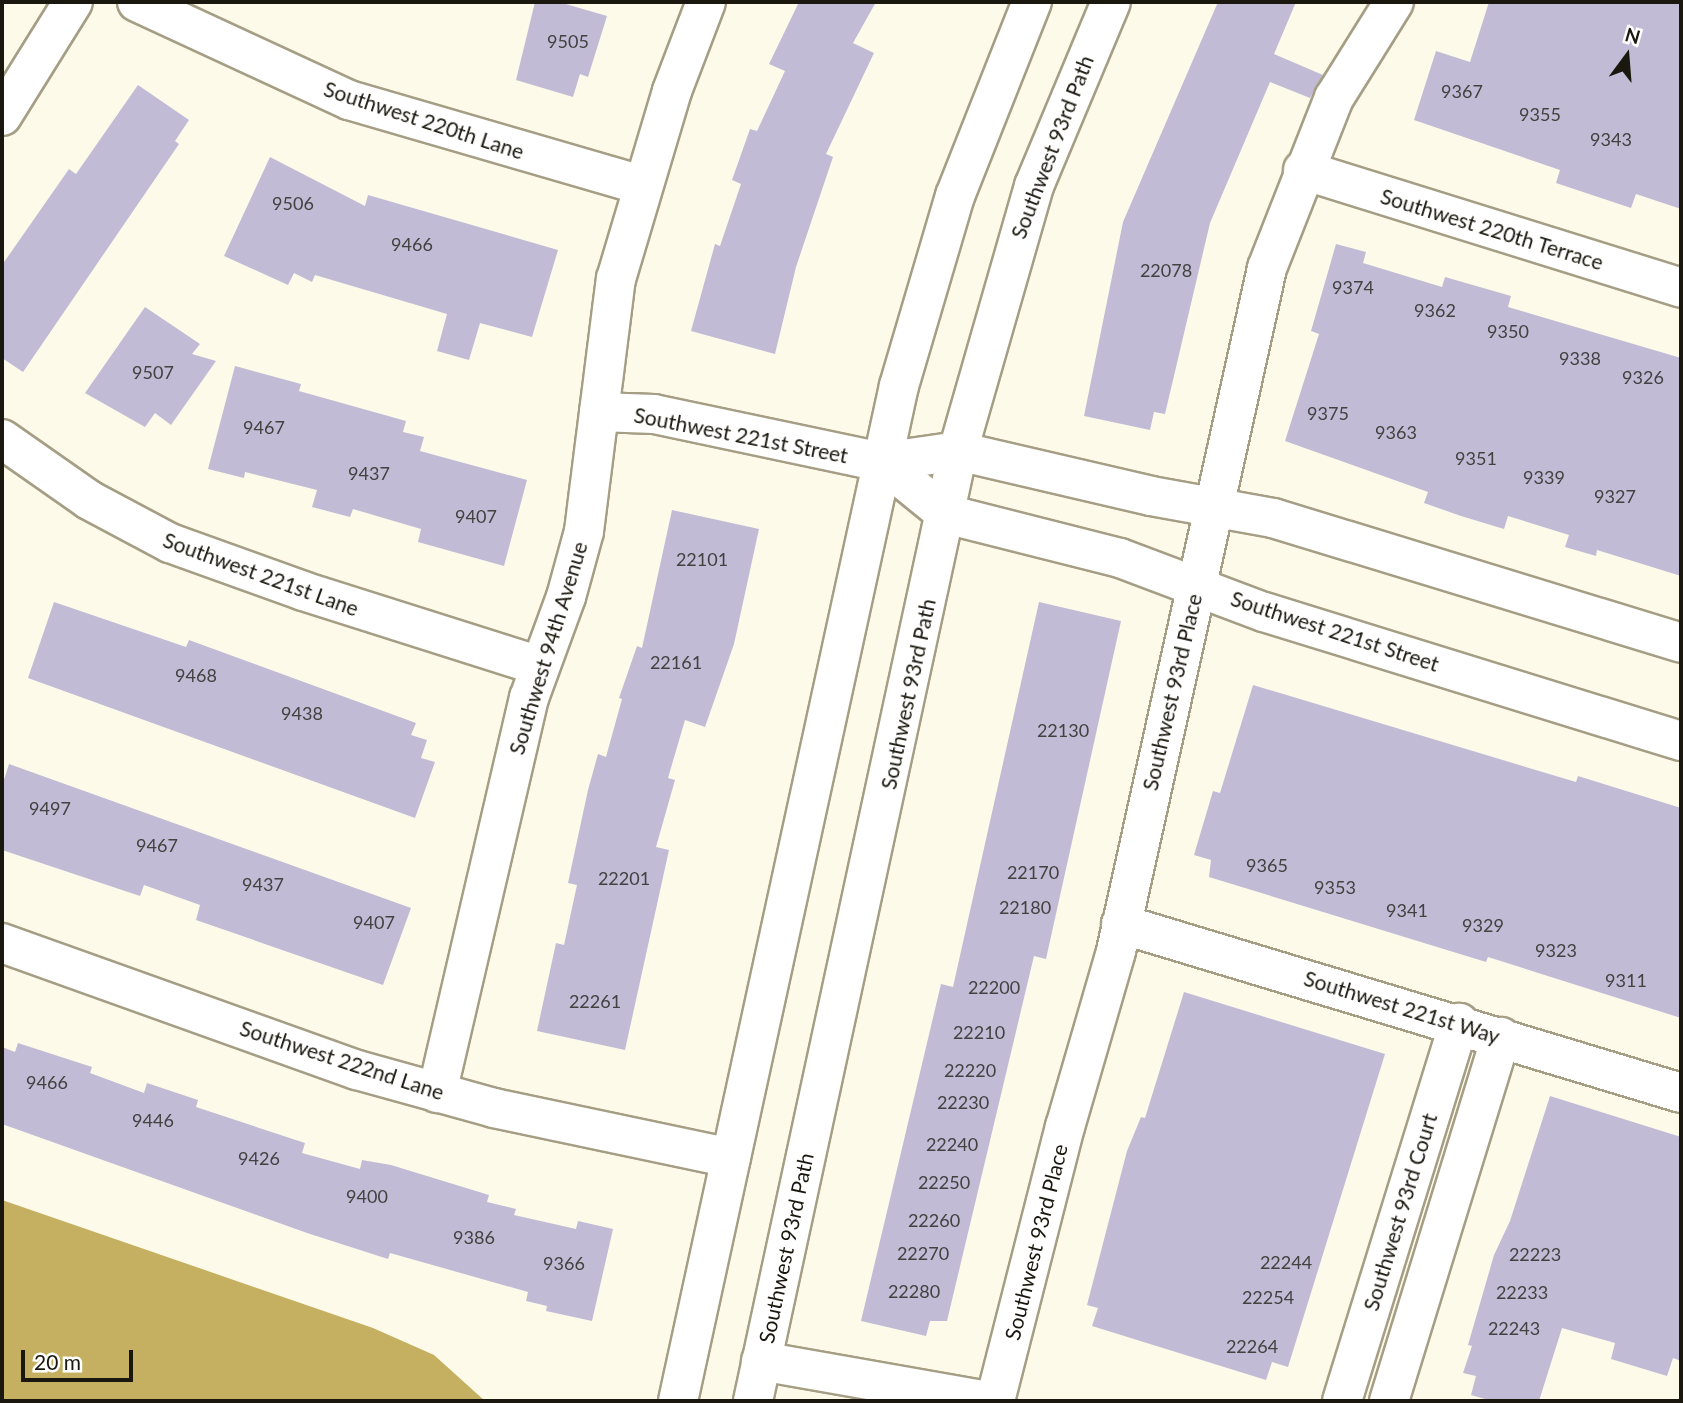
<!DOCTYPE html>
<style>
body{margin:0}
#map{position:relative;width:1683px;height:1403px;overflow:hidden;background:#fefaea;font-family:Lato,sans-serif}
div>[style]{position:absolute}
.water>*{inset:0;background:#c4b060}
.building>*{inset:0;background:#c1bbd5}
.roads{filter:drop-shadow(2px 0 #a59e85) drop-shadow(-2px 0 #a59e85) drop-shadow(0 2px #a59e85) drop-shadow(0 -2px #a59e85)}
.minor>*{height:38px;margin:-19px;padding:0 19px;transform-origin:19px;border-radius:19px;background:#fff}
.tertiary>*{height:38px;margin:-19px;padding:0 19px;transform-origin:19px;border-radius:19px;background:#fff}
span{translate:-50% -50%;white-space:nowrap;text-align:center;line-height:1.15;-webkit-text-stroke:5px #fff;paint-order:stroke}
.number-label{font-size:18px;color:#444140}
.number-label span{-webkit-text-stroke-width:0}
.street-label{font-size:21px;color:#1a180e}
.frame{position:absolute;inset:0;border:4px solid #1a180e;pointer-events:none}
.north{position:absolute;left:1592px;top:21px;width:70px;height:70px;-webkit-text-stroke:5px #fff;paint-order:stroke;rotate:16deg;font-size:19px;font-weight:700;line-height:28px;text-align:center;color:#1a180e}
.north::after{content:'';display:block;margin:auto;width:24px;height:32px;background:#1a180e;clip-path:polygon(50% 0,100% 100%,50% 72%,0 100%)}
.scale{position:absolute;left:21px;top:1350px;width:112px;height:32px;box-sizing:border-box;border:4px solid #1a180e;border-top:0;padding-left:9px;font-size:21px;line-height:24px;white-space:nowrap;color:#1a180e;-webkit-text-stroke:5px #fff;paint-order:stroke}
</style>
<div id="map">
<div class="water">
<div style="clip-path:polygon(2px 1200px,373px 1328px,434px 1355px,485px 1401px,2px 1401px)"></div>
</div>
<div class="building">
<div style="clip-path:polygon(535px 2px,559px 2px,607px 16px,588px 77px,580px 74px,573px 97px,516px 80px)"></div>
<div style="clip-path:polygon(799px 2px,876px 2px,853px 43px,874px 53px,826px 154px,833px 157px,796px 267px,775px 354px,691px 331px,715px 244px,720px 246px,741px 184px,732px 180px,750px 129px,757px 131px,785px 71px,769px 64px)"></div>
<div style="clip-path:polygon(1218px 2px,1296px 2px,1274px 54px,1323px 75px,1310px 98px,1270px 82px,1210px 223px,1165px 414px,1154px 412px,1150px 430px,1084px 416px,1123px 222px)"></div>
<div style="clip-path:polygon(1489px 2px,1681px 2px,1681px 209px,1636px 194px,1631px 208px,1556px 183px,1560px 170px,1414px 120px,1436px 51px,1470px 62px)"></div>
<div style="clip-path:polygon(138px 85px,189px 120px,175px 141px,179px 144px,23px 372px,2px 358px,2px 265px,69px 169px,76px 174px)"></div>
<div style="clip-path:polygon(270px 157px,365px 206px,368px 195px,558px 250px,532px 337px,480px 323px,469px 360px,437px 351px,447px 314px,315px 275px,312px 282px,294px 273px,288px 285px,224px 256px)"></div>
<div style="clip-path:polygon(1336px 244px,1366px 252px,1363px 263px,1442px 287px,1445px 277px,1511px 296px,1508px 307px,1681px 358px,1681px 576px,1597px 550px,1596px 556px,1565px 547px,1569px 535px,1508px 516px,1504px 529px,1461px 516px,1424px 503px,1428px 492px,1285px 441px,1319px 334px,1311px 331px)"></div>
<div style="clip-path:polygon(145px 307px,200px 344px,192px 354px,216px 361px,171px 425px,155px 413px,145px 427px,85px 393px)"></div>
<div style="clip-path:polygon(235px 366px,301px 384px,299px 391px,406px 421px,403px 432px,424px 437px,420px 451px,527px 480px,504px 566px,418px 542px,421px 529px,353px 509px,350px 517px,312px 507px,317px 490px,245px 472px,244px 478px,208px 469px)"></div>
<div style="clip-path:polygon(672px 510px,759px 529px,734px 644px,705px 727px,685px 720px,668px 778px,675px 780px,656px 847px,669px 850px,625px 1050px,537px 1031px,556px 943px,564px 945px,577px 885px,568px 883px,588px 790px,598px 754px,606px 757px,622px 699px,619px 698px,637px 646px,642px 648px)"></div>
<div style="clip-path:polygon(54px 602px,186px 647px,189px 640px,416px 723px,411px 735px,427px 740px,421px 758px,435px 762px,415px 818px,28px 678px)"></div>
<div style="clip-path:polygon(1039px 602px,1121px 621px,1046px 959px,1034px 956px,947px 1321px,930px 1321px,926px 1336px,861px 1321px,941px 984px,953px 987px)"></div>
<div style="clip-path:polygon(1253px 685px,1576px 782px,1578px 776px,1681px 808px,1681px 1018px,1488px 957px,1486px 962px,1209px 877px,1211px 860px,1194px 855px,1213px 791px,1220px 793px)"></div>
<div style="clip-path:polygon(9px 764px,411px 908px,383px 985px,196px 920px,200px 905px,144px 885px,140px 896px,2px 850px,2px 786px)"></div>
<div style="clip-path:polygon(1184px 992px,1385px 1054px,1288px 1367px,1272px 1362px,1266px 1380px,1092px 1326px,1098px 1308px,1087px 1305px,1127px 1151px,1141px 1117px,1145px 1118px)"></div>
<div style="clip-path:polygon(18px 1043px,92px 1067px,90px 1073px,144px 1093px,147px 1083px,198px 1100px,196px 1107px,305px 1143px,302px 1153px,360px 1169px,362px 1160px,391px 1165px,489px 1195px,487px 1202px,516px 1209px,514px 1215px,576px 1229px,578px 1221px,613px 1229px,592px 1321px,546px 1311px,547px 1306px,526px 1301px,528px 1292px,390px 1253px,388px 1259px,307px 1233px,2px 1124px,2px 1047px,15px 1052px)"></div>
<div style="clip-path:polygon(1550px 1096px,1681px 1137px,1681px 1361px,1673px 1358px,1667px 1376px,1611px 1359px,1615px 1343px,1562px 1328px,1539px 1401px,1492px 1401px,1471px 1395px,1476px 1376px,1463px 1373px,1472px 1346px,1468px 1345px,1494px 1255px,1510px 1221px)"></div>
</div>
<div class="roads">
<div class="minor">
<div style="left:137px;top:2px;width:234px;rotate:24.8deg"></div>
<div style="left:349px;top:100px;width:305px;rotate:16.2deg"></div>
<div style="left:2px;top:116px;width:134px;rotate:-58.1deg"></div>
<div style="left:1303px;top:170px;width:396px;rotate:17.3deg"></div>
<div style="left:599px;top:412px;width:55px;rotate:2.1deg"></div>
<div style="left:654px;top:414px;width:233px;rotate:11.9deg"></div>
<div style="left:882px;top:462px;width:77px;rotate:-8.2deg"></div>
<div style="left:958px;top:451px;width:198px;rotate:13.1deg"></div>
<div style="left:1151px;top:496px;width:124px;rotate:10.2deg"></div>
<div style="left:1273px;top:518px;width:427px;rotate:17deg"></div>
<div style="left:2px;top:439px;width:106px;rotate:35deg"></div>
<div style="left:89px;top:500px;width:92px;rotate:28deg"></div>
<div style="left:170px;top:543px;width:141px;rotate:19.8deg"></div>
<div style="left:303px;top:591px;width:248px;rotate:17.6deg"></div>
<div style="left:882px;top:462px;width:82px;rotate:39.1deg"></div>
<div style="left:946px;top:514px;width:179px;rotate:14.2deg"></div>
<div style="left:1120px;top:558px;width:154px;rotate:20.6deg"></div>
<div style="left:1264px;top:612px;width:436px;rotate:17.2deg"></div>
<div style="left:1121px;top:924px;width:585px;rotate:16.79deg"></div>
<div style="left:2px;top:943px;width:377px;rotate:19.7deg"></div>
<div style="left:357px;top:1070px;width:142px;rotate:15.5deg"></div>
<div style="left:494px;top:1108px;width:242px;rotate:11.9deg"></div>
<div style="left:437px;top:1093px;width:406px;rotate:-76.9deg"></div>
<div style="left:529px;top:698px;width:108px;rotate:-69.9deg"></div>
<div style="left:566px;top:597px;width:68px;rotate:-74.7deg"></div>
<div style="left:584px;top:531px;width:254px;rotate:-82.8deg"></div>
<div style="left:616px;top:279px;width:196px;rotate:-73.4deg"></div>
<div style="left:672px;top:91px;width:95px;rotate:-69.1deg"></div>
<div style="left:761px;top:1361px;width:230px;rotate:10deg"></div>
<div style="left:995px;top:1401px;width:283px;rotate:-75.7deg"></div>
<div style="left:1065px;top:1127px;width:183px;rotate:-73.8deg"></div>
<div style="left:1116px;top:951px;width:699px;rotate:-77.53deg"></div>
<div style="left:1267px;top:268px;width:183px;rotate:-68.5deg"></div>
<div style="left:1334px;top:98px;width:113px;rotate:-58deg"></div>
<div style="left:1342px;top:1401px;width:396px;rotate:-72.8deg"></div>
<div style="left:1389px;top:1401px;width:381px;rotate:-72.9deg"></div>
</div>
<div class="tertiary">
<div style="left:678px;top:1401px;width:1039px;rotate:-77.72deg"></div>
<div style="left:899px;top:386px;width:198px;rotate:-73.6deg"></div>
<div style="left:955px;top:196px;width:209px;rotate:-68.4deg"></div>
<div style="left:753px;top:1401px;width:972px;rotate:-77.82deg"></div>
<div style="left:958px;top:451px;width:276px;rotate:-74deg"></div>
<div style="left:1034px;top:186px;width:199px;rotate:-67.3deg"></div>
</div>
</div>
<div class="number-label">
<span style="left:568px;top:41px">9505</span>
<span style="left:1462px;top:91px">9367</span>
<span style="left:1540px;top:114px">9355</span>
<span style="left:1611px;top:139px">9343</span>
<span style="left:293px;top:203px">9506</span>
<span style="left:412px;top:244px">9466</span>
<span style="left:1166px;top:270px">22078</span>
<span style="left:1353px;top:287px">9374</span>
<span style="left:1435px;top:310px">9362</span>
<span style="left:1508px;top:331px">9350</span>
<span style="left:1580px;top:358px">9338</span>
<span style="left:153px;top:372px">9507</span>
<span style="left:1643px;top:377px">9326</span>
<span style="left:1328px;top:413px">9375</span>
<span style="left:264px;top:427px">9467</span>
<span style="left:1396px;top:432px">9363</span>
<span style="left:1476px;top:458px">9351</span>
<span style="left:369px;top:473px">9437</span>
<span style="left:1544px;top:477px">9339</span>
<span style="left:1615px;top:496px">9327</span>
<span style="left:476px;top:516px">9407</span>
<span style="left:702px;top:559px">22101</span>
<span style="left:676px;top:662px">22161</span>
<span style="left:196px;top:675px">9468</span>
<span style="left:302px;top:713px">9438</span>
<span style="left:1063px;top:730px">22130</span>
<span style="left:50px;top:808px">9497</span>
<span style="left:157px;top:845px">9467</span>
<span style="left:1267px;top:865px">9365</span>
<span style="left:1033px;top:872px">22170</span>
<span style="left:624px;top:878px">22201</span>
<span style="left:263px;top:884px">9437</span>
<span style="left:1335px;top:887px">9353</span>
<span style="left:1025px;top:907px">22180</span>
<span style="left:1407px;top:910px">9341</span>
<span style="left:374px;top:922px">9407</span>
<span style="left:1483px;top:925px">9329</span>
<span style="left:1556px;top:950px">9323</span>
<span style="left:1626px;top:980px">9311</span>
<span style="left:994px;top:987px">22200</span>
<span style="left:595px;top:1001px">22261</span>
<span style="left:979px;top:1032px">22210</span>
<span style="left:970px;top:1070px">22220</span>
<span style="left:47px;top:1082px">9466</span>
<span style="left:963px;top:1102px">22230</span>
<span style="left:153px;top:1120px">9446</span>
<span style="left:952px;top:1144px">22240</span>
<span style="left:259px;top:1158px">9426</span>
<span style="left:944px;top:1182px">22250</span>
<span style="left:367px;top:1196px">9400</span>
<span style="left:934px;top:1220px">22260</span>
<span style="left:474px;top:1237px">9386</span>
<span style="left:923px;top:1253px">22270</span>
<span style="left:1535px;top:1254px">22223</span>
<span style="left:1286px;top:1262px">22244</span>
<span style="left:564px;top:1263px">9366</span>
<span style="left:914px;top:1291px">22280</span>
<span style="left:1522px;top:1292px">22233</span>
<span style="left:1268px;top:1297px">22254</span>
<span style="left:1514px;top:1328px">22243</span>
<span style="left:1252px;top:1346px">22264</span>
</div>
<div class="street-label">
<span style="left:424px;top:120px;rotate:18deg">Southwest 220th Lane</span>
<span style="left:1052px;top:147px;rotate:-69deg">Southwest 93rd Path</span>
<span style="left:1492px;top:229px;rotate:17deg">Southwest 220th Terrace</span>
<span style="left:741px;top:435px;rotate:11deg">Southwest 221st Street</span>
<span style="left:261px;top:574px;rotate:20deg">Southwest 221st Lane</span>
<span style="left:1335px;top:631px;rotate:18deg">Southwest 221st Street</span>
<span style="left:548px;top:648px;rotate:-73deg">Southwest 94th Avenue</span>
<span style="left:1172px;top:692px;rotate:-77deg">Southwest 93rd Place</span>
<span style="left:908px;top:694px;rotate:-78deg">Southwest 93rd Path</span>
<span style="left:1402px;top:1007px;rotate:17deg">Southwest 221st Way</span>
<span style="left:342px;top:1060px;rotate:18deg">Southwest 222nd Lane</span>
<span style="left:1400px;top:1212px;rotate:-73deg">Southwest 93rd Court</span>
<span style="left:1036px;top:1242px;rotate:-76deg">Southwest 93rd Place</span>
<span style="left:786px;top:1248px;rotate:-78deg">Southwest 93rd Path</span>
</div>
<div class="frame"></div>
<div class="north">N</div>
<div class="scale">20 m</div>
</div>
